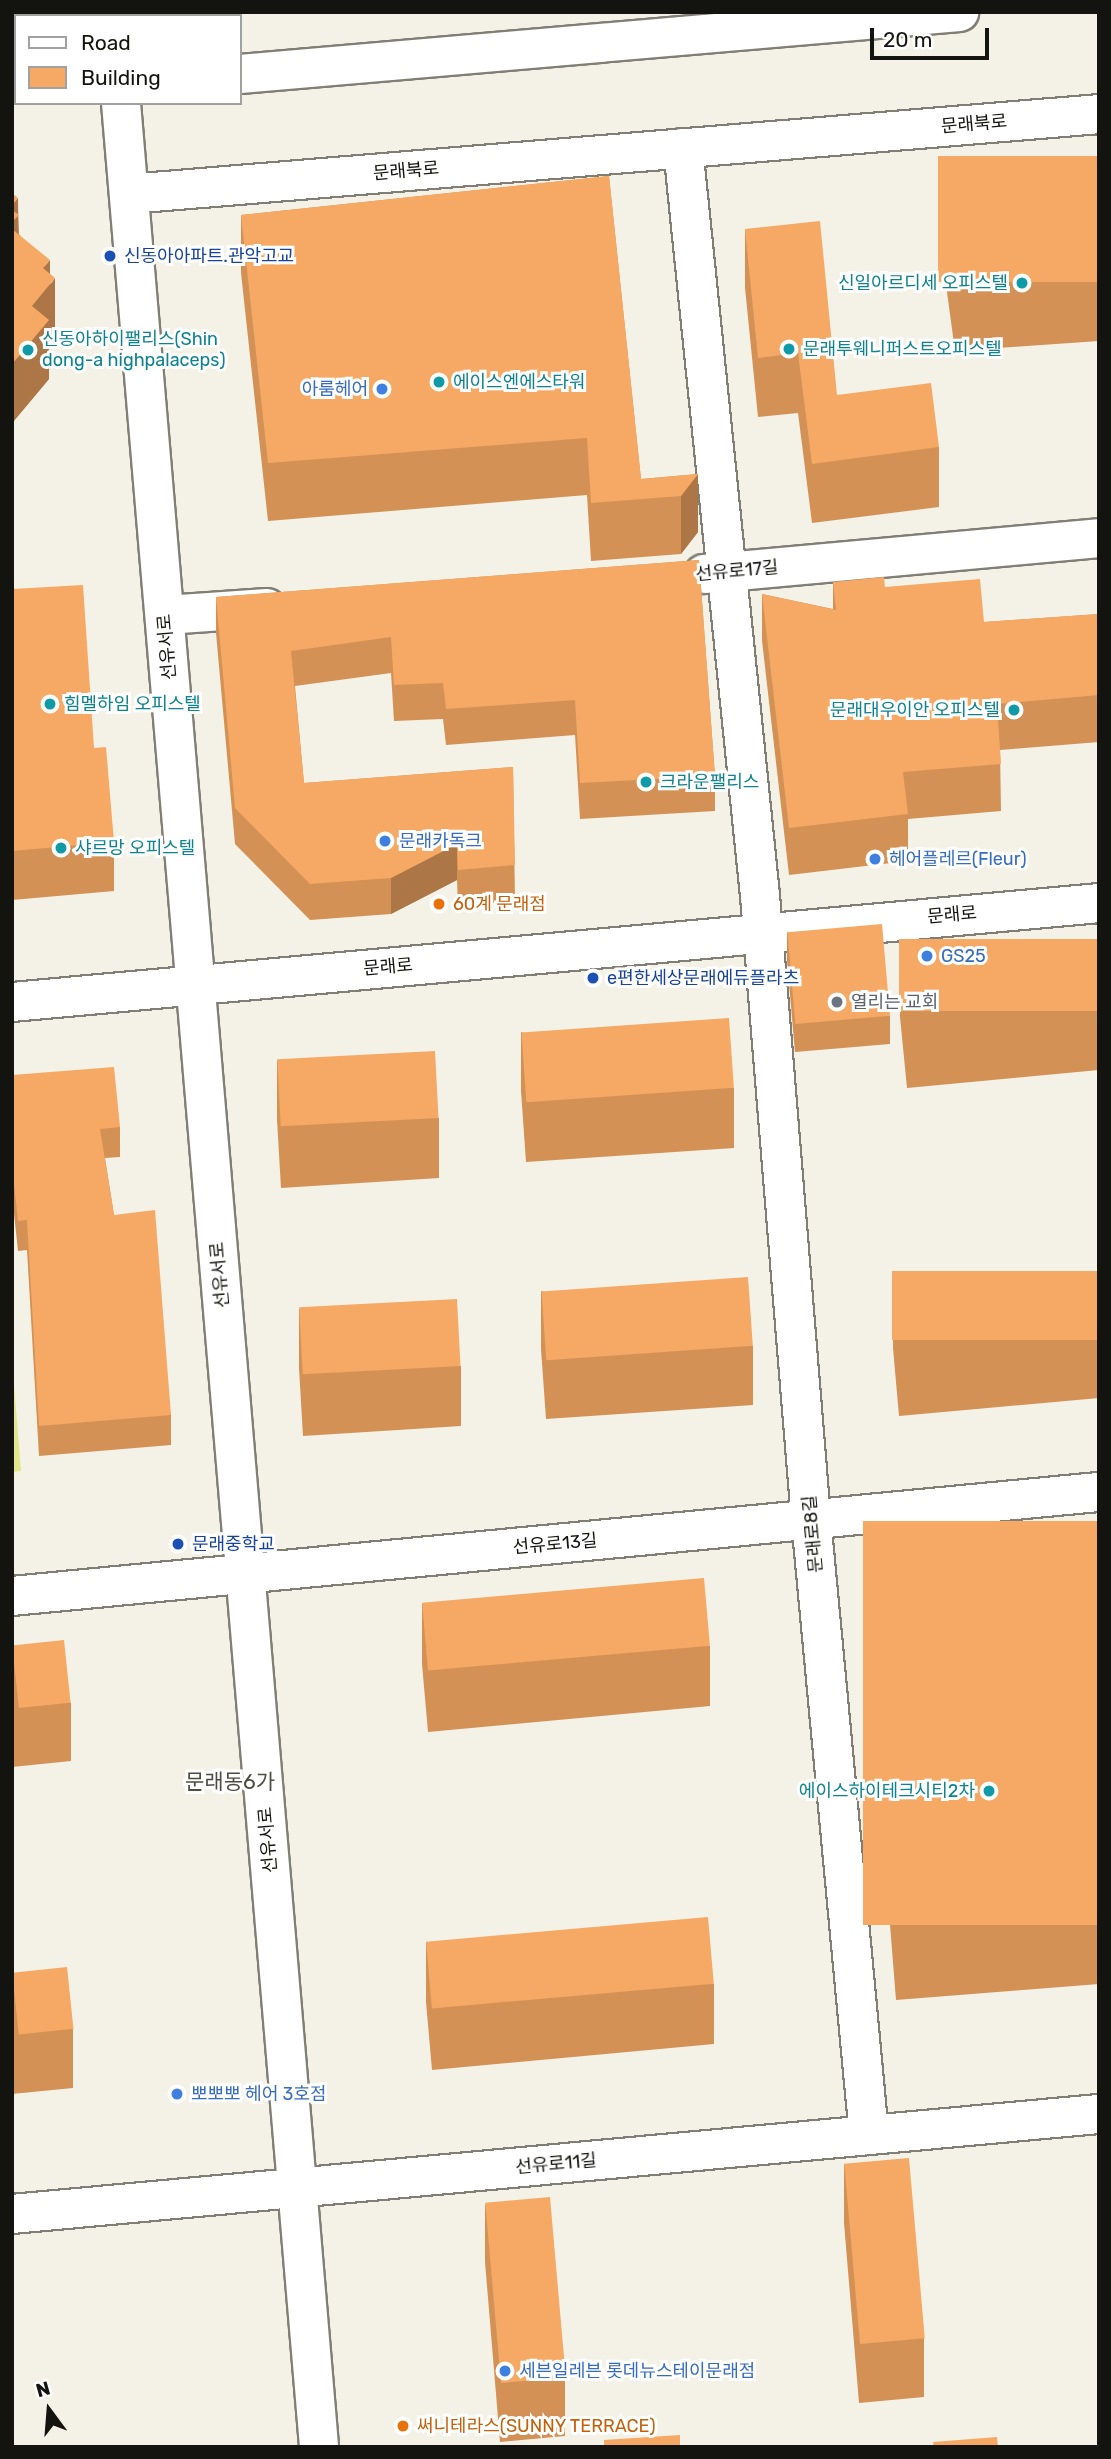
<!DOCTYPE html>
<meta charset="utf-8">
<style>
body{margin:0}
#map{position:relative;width:1111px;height:2459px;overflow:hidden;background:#f4f2e7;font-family:Rubik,"Noto Sans KR",sans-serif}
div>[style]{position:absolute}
.green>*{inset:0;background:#e1e78a}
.roads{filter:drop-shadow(2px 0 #817f75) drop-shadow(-2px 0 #817f75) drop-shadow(0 2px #817f75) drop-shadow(0 -2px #817f75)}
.minor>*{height:38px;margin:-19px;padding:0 19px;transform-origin:19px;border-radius:19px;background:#fff}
.wall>*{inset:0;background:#d39156}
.shaded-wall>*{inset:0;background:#ac7646}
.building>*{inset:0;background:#f5a964;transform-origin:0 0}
.dots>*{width:19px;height:19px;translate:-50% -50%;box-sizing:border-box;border:4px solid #fff;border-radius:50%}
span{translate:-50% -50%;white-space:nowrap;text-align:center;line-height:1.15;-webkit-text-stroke:6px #fff;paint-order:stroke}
.street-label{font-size:18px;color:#13130f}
.transit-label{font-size:18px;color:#164399}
.left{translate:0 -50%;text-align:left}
.culture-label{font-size:18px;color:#0d838f}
.right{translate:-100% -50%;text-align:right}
.shop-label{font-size:18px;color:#366cbe}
.food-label{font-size:18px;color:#c56008}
.worship-label{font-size:18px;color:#5b616d}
.quarter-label{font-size:21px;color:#4d4c42}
.frame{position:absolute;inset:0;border:14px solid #13130f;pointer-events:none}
.legend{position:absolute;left:14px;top:14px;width:228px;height:91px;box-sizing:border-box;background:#fff;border:2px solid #a1a19f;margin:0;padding:9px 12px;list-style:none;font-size:21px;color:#13130f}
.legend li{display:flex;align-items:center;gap:14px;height:35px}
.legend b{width:35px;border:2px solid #a1a19f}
.north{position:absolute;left:14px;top:2375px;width:70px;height:70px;-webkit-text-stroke:5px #fff;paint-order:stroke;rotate:344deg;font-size:19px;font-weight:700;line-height:28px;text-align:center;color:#13130f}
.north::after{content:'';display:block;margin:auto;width:24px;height:32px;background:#13130f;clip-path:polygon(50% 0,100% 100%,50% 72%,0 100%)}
.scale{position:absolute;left:870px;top:28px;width:119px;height:32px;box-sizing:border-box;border:4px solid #13130f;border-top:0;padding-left:9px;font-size:21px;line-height:24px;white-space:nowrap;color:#13130f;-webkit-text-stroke:5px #fff;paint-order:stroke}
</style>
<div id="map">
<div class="green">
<div style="clip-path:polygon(12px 1360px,21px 1471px,12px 1472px)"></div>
</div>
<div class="roads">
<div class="minor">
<div style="left:114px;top:12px;width:4px;rotate:90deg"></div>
<div style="left:197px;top:12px;width:4px;rotate:90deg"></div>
<div style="left:240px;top:74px;width:722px;rotate:-4.93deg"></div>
<div style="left:121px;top:103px;width:2352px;rotate:85.17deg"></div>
<div style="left:683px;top:148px;width:752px;rotate:84.12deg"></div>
<div style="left:760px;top:896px;width:625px;rotate:85.32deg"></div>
<div style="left:811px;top:1519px;width:619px;rotate:84.62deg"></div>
<div style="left:129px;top:194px;width:973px;rotate:-4.71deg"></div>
<div style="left:704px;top:574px;width:397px;rotate:-5.2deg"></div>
<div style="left:165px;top:615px;width:102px;rotate:-3.9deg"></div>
<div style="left:12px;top:1002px;width:1091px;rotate:-5.2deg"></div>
<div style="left:12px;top:1596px;width:1092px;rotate:-5.47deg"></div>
<div style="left:12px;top:2214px;width:1092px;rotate:-5.26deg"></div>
</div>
</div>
<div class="wall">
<div style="clip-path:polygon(1099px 156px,1099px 341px,955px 351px,938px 226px,938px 167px)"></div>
<div style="clip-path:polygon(609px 176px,641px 479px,698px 474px,698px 532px,681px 554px,591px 561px,587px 495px,268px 521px,241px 273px,241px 215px)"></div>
<div style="clip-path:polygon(12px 193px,18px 214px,19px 234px,50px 273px,55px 336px,49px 344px,49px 379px,13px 422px,12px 421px)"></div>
<div style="clip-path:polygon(745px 229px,837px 395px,939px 447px,939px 507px,812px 523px,798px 413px,758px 417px,745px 288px)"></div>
<div style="clip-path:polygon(699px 560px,715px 776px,715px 811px,580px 819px,575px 735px,446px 745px,443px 719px,394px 721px,391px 673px,295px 686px,304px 783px,513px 767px,515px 901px,458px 906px,457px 880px,391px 914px,310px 920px,235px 844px,216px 633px,216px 597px)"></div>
<div style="clip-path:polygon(833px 582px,885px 587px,984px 622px,1099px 614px,1099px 742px,1000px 750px,1001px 811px,908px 819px,908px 861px,789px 875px,762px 641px,762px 594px,833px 609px)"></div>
<div style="clip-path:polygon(12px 589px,94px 748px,114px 842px,114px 891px,12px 900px)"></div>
<div style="clip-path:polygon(787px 932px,890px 1016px,890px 1044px,795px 1052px,787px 960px)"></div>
<div style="clip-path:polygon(1099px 939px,1099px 1070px,907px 1088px,900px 1017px,900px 958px)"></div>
<div style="clip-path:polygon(521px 1032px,734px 1088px,734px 1148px,526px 1162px,521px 1091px)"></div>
<div style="clip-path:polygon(277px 1060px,439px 1118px,439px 1178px,281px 1188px,277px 1120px)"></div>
<div style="clip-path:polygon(12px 1075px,120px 1127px,120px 1157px,105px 1158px,114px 1215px,171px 1415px,171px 1445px,39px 1456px,27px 1250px,18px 1251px,12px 1195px)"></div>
<div style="clip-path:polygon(1099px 1271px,1099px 1398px,899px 1416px,893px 1348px,893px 1290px)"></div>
<div style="clip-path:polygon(541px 1291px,753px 1346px,753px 1405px,546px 1419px,541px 1349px)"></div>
<div style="clip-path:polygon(299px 1309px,461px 1366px,461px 1426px,303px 1436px,299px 1368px)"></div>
<div style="clip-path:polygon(1099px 1521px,1099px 1984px,896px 2000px,864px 1598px,864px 1540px)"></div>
<div style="clip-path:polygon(422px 1604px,710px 1646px,710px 1706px,428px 1732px,422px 1664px)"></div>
<div style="clip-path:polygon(12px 1646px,71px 1703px,71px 1761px,12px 1767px)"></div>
<div style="clip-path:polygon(426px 1942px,714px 1984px,714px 2044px,432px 2070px,426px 2002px)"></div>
<div style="clip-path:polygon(12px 1973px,73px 2029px,73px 2088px,12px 2094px)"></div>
<div style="clip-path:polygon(844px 2163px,924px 2338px,924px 2397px,859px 2403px,844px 2223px)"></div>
<div style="clip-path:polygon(485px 2203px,565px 2377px,565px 2436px,500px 2442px,485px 2262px)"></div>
</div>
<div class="shaded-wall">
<div style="clip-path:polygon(12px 12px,28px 12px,28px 16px,16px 16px,16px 57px,12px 61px)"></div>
<div style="clip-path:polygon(18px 198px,19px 273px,12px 281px,12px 205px)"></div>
<div style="clip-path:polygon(50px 260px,50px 285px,55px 278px,55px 336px,49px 344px,49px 379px,13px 422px,13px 363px,43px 268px)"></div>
<div style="clip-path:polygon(698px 474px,698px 532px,681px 554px,681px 496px)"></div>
<div style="clip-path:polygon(457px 844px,457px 880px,391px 914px,391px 878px)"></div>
</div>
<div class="building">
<div style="left:1099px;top:156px;width:126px;height:161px;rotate:90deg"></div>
<div style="clip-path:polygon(609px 176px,641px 479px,698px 474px,681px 496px,591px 503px,587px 438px,268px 463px,241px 215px)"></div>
<div style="clip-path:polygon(12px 193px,18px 198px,12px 205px)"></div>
<div style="clip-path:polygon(12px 210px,19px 215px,12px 222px)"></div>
<div style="clip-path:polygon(820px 221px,837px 395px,931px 383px,939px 447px,812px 464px,798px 353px,758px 358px,745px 229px)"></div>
<div style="clip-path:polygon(12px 229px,50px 260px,43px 268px,55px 278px,32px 306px,49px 320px,13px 363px,12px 362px)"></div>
<div style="clip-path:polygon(699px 560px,715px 776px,580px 783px,575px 700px,446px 709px,443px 683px,394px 685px,391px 637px,291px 651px,304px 783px,513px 767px,515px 865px,458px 870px,457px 844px,391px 878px,310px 884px,235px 808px,216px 597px)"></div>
<div style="clip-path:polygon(884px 577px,885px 587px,980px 579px,984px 622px,1099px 614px,1099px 695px,997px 704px,1001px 764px,903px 772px,908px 814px,789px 828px,762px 594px,836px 610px,833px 582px)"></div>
<div style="clip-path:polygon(83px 585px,94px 748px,106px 747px,114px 842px,12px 851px,12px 589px)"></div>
<div style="left:882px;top:924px;width:92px;height:95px;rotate:85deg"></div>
<div style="left:1099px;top:939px;width:72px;height:200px;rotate:90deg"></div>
<div style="left:729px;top:1018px;width:70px;height:208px;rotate:86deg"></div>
<div style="left:435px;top:1051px;width:67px;height:158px;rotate:87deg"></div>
<div style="clip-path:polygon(114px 1067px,120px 1127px,100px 1129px,114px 1215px,155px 1210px,171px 1415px,39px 1426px,27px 1220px,18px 1221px,12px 1165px,12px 1075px)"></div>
<div style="left:1099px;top:1271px;width:69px;height:207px;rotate:90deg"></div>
<div style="left:748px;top:1277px;width:69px;height:207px;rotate:86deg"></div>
<div style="left:457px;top:1299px;width:67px;height:158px;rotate:87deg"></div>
<div style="left:1099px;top:1521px;width:404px;height:236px;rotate:90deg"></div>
<div style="left:704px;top:1578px;width:68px;height:283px;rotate:85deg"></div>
<div style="left:64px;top:1640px;width:63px;height:52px;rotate:84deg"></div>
<div style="left:708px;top:1917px;width:67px;height:283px;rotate:85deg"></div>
<div style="left:67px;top:1967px;width:62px;height:55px;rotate:84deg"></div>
<div style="left:909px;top:2158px;width:181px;height:65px;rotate:85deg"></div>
<div style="left:550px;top:2197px;width:181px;height:65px;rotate:85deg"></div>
<div style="clip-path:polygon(680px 2435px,680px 2447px,604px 2447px,604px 2440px)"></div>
<div style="clip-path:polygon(997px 2437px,998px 2447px,934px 2447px,933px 2442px)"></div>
</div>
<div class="dots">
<div style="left:110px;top:256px;background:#1a4fb4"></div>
<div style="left:1022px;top:283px;background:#0f9aa8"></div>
<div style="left:789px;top:349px;background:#0f9aa8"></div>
<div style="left:28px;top:350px;background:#0f9aa8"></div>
<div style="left:439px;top:382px;background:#0f9aa8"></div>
<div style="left:382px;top:389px;background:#3f7fe0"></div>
<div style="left:50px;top:704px;background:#0f9aa8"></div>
<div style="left:1014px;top:710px;background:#0f9aa8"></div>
<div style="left:646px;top:782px;background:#0f9aa8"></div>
<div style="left:385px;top:841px;background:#3f7fe0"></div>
<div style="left:61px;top:848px;background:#0f9aa8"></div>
<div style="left:875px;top:859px;background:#3f7fe0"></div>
<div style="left:439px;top:904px;background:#e8710a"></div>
<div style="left:927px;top:956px;background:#3f7fe0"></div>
<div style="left:593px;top:978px;background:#1a4fb4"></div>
<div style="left:837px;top:1002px;background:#6b7280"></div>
<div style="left:178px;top:1544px;background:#1a4fb4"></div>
<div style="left:989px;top:1791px;background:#0f9aa8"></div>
<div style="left:177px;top:2094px;background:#3f7fe0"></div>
<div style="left:505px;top:2371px;background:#3f7fe0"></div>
<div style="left:403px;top:2426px;background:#e8710a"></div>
</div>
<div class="street-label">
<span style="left:974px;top:124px;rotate:-5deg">문래북로</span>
<span style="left:406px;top:171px;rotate:-5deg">문래북로</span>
<span style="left:737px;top:571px;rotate:-5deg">선유로17길</span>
<span style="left:167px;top:647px;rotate:-95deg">선유서로</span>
<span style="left:952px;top:915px;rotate:-5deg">문래로</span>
<span style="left:388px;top:967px;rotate:-5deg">문래로</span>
<span style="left:220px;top:1275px;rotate:-95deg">선유서로</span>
<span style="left:813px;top:1534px;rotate:-95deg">문래로8길</span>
<span style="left:555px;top:1544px;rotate:-5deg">선유로13길</span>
<span style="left:268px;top:1840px;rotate:-95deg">선유서로</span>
<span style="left:556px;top:2164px;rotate:-5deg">선유로11길</span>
</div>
<div class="transit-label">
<span class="left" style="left:124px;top:256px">신동아아파트.관악고교</span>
<span class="left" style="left:607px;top:978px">e편한세상문래에듀플라츠</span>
<span class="left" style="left:192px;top:1544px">문래중학교</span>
</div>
<div class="culture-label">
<span class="right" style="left:1008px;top:283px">신일아르디세 오피스텔</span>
<span class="left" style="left:42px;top:350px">신동아하이팰리스(Shin<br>dong-a highpalaceps)</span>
<span class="left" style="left:803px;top:349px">문래투웨니퍼스트오피스텔</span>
<span class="left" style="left:453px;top:382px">에이스엔에스타워</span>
<span class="left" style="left:64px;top:704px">힘멜하임 오피스텔</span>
<span class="right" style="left:1000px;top:710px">문래대우이안 오피스텔</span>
<span class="left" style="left:660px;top:782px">크라운팰리스</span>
<span class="left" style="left:75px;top:848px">샤르망 오피스텔</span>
<span class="right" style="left:975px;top:1791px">에이스하이테크시티2차</span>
</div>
<div class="shop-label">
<span class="right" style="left:368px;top:389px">아룸헤어</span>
<span class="left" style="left:399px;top:841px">문래카독크</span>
<span class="left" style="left:889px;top:859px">헤어플레르(Fleur)</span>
<span class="left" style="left:941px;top:956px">GS25</span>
<span class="left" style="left:191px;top:2094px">뽀뽀뽀 헤어 3호점</span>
<span class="left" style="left:519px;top:2371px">세븐일레븐 롯데뉴스테이문래점</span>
</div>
<div class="food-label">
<span class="left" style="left:453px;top:904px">60계 문래점</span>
<span class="left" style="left:417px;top:2426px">써니테라스(SUNNY TERRACE)</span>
</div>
<div class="worship-label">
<span class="left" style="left:851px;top:1002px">열리는 교회</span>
</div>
<div class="quarter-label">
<span style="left:230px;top:1782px">문래동6가</span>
</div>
<div class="frame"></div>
<ul class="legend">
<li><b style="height:9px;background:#fff"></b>Road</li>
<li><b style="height:19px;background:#f5a964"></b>Building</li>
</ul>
<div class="north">N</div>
<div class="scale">20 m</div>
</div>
